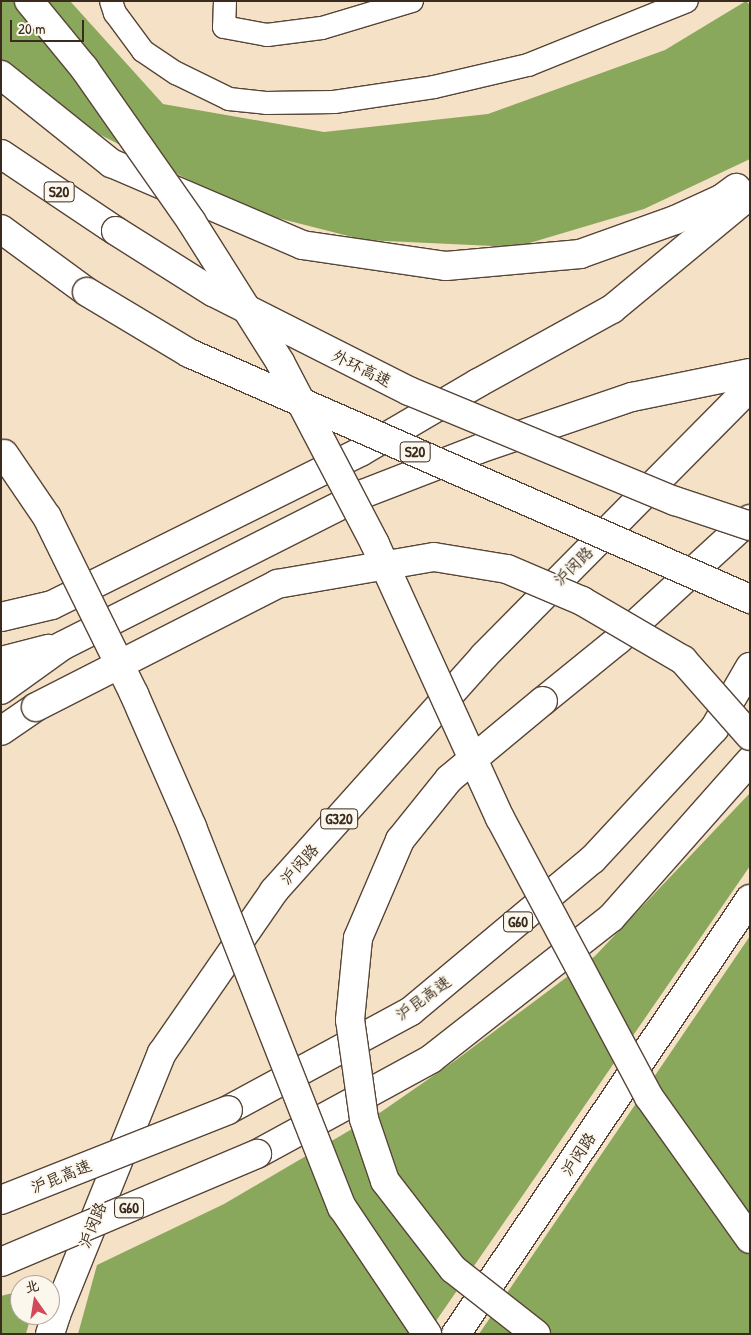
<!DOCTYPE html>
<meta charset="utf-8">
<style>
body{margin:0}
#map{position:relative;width:751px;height:1335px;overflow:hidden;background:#f5e1c6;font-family:"Patrick Hand","LXGW WenKai TC",sans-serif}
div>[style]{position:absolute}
.forest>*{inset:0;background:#89a85c}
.roads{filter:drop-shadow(1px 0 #574537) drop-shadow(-1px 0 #574537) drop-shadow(0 1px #574537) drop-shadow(0 -1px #574537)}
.street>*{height:22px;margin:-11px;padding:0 11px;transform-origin:11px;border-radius:11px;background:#fff}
.highway>*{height:28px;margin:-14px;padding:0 14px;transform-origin:14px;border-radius:14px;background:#fff}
.bridges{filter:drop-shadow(1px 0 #574537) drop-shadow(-1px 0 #574537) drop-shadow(0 1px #574537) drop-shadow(0 -1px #574537)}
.highway-bridge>*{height:28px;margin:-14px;padding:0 14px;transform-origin:14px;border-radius:14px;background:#fff}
span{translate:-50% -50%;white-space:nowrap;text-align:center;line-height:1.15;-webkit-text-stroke:4px #fbf7ec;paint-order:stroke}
.shield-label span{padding:1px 4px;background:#fbf7ec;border:1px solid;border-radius:4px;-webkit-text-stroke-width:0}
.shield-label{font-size:15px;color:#3b2a1e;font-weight:700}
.street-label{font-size:16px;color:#3b2a1e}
.frame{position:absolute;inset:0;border:2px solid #3b2a1e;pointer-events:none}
.north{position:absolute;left:10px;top:1275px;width:50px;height:50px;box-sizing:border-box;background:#fbf7ec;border:1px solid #aea59a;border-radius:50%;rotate:347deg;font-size:14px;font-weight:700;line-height:20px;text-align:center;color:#3b2a1e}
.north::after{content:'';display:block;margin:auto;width:18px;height:22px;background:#d1495b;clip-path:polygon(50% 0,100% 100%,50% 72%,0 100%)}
.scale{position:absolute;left:10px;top:20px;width:74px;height:22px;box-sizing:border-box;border:2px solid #3b2a1e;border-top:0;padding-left:6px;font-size:15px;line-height:18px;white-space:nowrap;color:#3b2a1e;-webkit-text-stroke:4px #fbf7ec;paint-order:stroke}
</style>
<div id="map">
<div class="forest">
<div style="clip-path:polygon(1px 1px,70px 1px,163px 104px,324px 132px,488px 114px,665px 50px,746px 1px,750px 5px,750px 159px,644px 209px,516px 247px,364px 240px,250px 211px,79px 124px,1px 61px)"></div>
<div style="clip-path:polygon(750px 793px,750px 866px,427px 1334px,78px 1334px,97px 1265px,224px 1204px,381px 1112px,456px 1060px,595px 956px)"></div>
<div style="clip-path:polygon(750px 936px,750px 1334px,479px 1334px)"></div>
<div style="clip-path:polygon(20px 1291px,20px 1315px,31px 1315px,26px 1334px,1px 1334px,1px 1296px)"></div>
</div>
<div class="roads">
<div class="street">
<div style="left:111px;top:1px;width:13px;rotate:72deg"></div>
<div style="left:115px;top:13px;width:47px;rotate:53.6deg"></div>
<div style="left:143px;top:51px;width:40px;rotate:34deg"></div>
<div style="left:176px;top:73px;width:59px;rotate:26.1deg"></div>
<div style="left:229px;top:99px;width:37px;rotate:6deg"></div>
<div style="left:266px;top:103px;width:68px;rotate:-0.8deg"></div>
<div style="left:334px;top:102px;width:101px;rotate:-8.5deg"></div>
<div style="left:434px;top:87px;width:97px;rotate:-13.2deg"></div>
<div style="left:528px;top:65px;width:171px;rotate:-21.9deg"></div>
<div style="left:225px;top:1px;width:26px;rotate:92deg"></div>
<div style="left:224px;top:27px;width:44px;rotate:10.5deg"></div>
<div style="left:267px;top:35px;width:55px;rotate:-7.3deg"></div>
<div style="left:322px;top:28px;width:94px;rotate:-16.7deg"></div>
</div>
<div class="highway">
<div style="left:1px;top:75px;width:141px;rotate:38.7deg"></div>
<div style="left:111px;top:163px;width:208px;rotate:23.2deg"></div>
<div style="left:302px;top:245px;width:146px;rotate:8.3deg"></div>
<div style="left:446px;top:266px;width:135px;rotate:-5.1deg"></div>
<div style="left:580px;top:254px;width:101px;rotate:-19.7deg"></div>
<div style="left:675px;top:220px;width:51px;rotate:-24.5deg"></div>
<div style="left:721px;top:199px;width:19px;rotate:-36deg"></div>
<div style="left:1px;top:154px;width:138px;rotate:33.8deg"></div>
<div style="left:1px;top:229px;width:107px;rotate:36.2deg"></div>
<div style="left:1px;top:617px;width:52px;rotate:-13.2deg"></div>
<div style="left:52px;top:605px;width:346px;rotate:-26.4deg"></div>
<div style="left:362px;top:451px;width:134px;rotate:-30.4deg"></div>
<div style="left:478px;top:383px;width:153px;rotate:-28.9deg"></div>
<div style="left:612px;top:309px;width:179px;rotate:-39.6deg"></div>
<div style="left:1px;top:661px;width:49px;rotate:-14.3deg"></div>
<div style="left:1px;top:690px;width:75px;rotate:-35.8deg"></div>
<div style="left:62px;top:646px;width:337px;rotate:-26.8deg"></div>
<div style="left:363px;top:494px;width:124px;rotate:-21.2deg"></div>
<div style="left:479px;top:449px;width:162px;rotate:-18.8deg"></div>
<div style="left:632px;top:397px;width:120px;rotate:-11.5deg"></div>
<div style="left:543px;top:701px;width:97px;rotate:-39.1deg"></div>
<div style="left:618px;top:640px;width:179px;rotate:-42.5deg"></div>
<div style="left:1px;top:731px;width:42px;rotate:-34.4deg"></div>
<div style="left:228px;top:1110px;width:208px;rotate:-28.4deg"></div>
<div style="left:411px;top:1011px;width:237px;rotate:-39.9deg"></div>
<div style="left:593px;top:859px;width:178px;rotate:-47.1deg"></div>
<div style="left:714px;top:729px;width:72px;rotate:-59.9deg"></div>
<div style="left:257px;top:1154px;width:198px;rotate:-28.6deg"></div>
<div style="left:431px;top:1059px;width:229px;rotate:-38.1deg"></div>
<div style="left:611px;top:918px;width:210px;rotate:-48.5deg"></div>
<div style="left:50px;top:1334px;width:20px;rotate:-72deg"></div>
<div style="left:56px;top:1315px;width:283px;rotate:-68deg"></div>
<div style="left:162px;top:1053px;width:197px;rotate:-55.3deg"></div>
<div style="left:274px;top:891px;width:315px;rotate:-48.2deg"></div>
<div style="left:484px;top:656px;width:378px;rotate:-45.3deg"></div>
<div style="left:456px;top:1334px;width:525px;rotate:-55.95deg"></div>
</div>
</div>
<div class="bridges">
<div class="highway-bridge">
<div style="left:29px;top:1px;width:87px;rotate:50.6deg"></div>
<div style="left:84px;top:68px;width:187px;rotate:55deg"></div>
<div style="left:191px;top:221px;width:167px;rotate:57.7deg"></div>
<div style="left:280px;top:362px;width:205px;rotate:62.4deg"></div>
<div style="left:375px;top:544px;width:301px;rotate:65.5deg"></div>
<div style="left:500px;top:818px;width:316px;rotate:61.9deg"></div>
<div style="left:649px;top:1097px;width:174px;rotate:54.6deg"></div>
<div style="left:116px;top:231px;width:115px;rotate:32.2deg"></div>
<div style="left:213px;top:292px;width:220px;rotate:26.8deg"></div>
<div style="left:409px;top:391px;width:288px;rotate:22.5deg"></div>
<div style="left:675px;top:501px;width:79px;rotate:18.4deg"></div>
<div style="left:87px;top:292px;width:119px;rotate:30.9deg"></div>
<div style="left:189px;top:353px;width:613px;rotate:23.68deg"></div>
<div style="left:4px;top:454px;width:76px;rotate:55.7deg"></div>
<div style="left:47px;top:517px;width:197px;rotate:63.8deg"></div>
<div style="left:134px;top:694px;width:145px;rotate:66.4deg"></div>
<div style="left:192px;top:827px;width:409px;rotate:68.5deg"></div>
<div style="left:342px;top:1207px;width:153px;rotate:56.2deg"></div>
<div style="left:36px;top:707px;width:271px;rotate:-27deg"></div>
<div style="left:277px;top:584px;width:159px;rotate:-9.8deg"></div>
<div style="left:434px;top:557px;width:74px;rotate:9.3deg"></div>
<div style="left:507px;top:569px;width:82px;rotate:23.1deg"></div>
<div style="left:582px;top:601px;width:117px;rotate:30.3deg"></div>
<div style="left:683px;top:660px;width:101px;rotate:48.6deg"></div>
<div style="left:1px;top:1200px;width:244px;rotate:-21.6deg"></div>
<div style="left:1px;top:1262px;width:278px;rotate:-22.9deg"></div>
<div style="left:536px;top:1334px;width:105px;rotate:-141.9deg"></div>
<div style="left:453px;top:1269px;width:111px;rotate:-127.7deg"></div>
<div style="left:385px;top:1181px;width:65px;rotate:-108.7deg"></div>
<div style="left:364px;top:1119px;width:100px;rotate:-98deg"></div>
<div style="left:350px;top:1020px;width:82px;rotate:-84.4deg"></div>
<div style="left:358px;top:938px;width:107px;rotate:-66.8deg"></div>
<div style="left:400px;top:840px;width:78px;rotate:-51.2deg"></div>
<div style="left:449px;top:779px;width:122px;rotate:-39.7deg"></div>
</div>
</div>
<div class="shield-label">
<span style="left:59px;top:192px">S20</span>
<span style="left:415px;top:452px">S20</span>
<span style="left:339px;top:819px">G320</span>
<span style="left:518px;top:922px">G60</span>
<span style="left:129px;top:1208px">G60</span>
</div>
<div class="street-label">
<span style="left:362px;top:368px;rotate:26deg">外环高速</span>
<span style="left:573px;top:566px;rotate:-45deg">沪闵路</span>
<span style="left:299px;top:864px;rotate:-48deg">沪闵路</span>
<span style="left:423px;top:998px;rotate:-36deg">沪昆高速</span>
<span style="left:578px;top:1154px;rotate:-56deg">沪闵路</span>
<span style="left:61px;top:1176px;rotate:-22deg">沪昆高速</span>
<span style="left:92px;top:1225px;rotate:-68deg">沪闵路</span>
</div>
<div class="frame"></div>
<div class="north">北</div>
<div class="scale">20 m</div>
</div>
